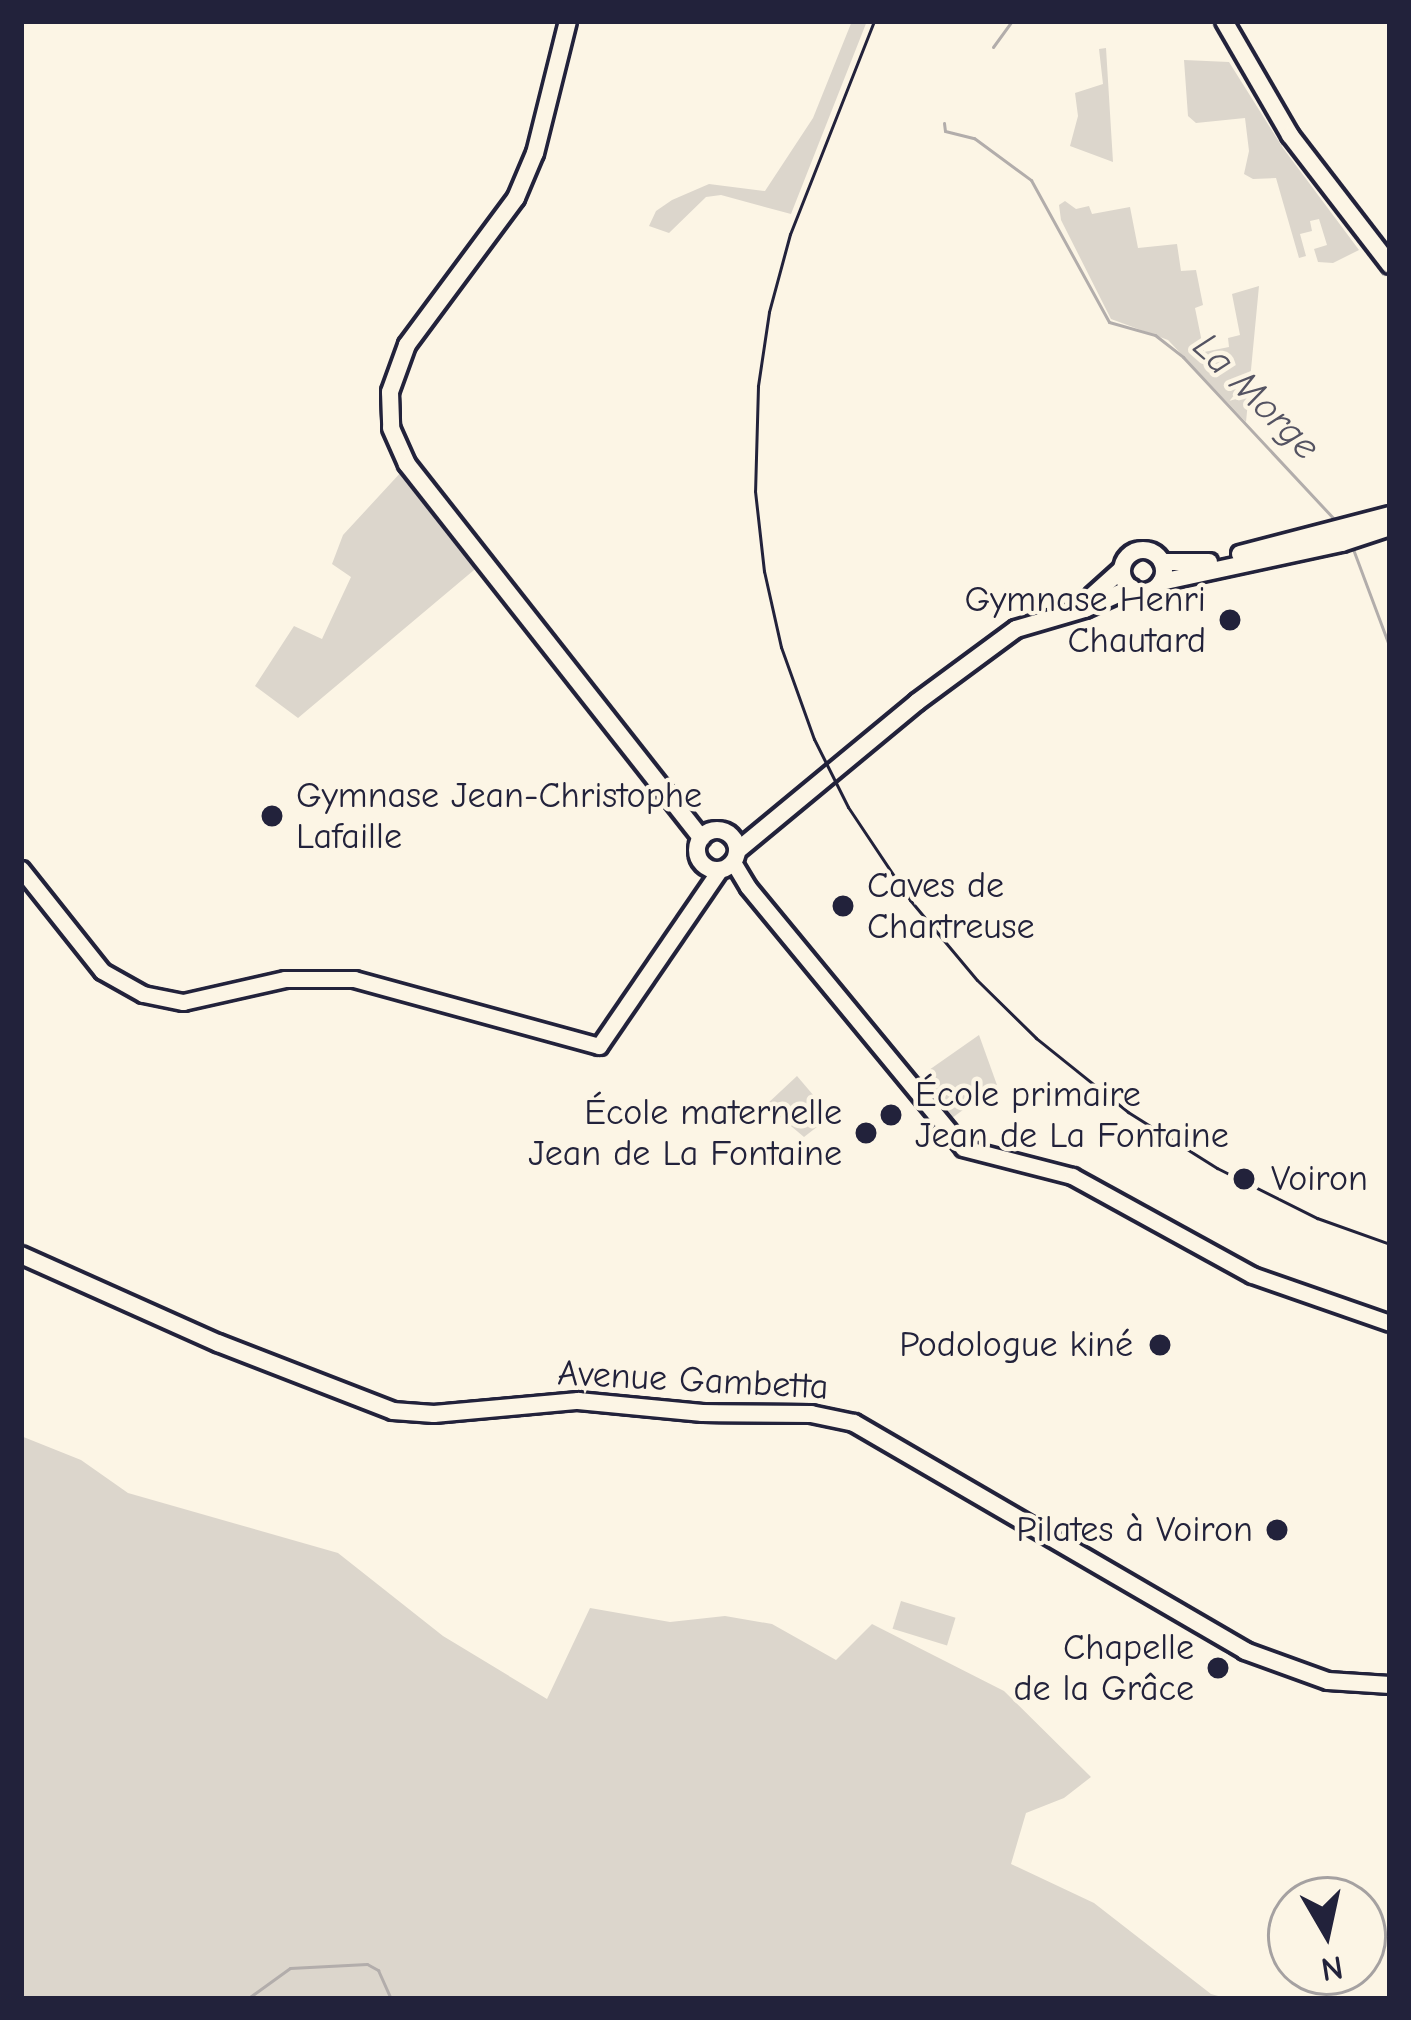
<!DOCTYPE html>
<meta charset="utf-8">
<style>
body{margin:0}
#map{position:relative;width:1411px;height:2020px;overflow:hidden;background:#fcf5e5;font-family:"Comic Neue",sans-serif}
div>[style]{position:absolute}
.green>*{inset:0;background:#dcd6cc;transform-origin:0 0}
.stream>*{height:3px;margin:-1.5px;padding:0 1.5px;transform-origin:1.5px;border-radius:1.5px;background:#b2adab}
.roads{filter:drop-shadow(3px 0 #22223b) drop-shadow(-3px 0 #22223b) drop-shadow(0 3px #22223b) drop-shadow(0 -3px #22223b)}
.secondary>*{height:15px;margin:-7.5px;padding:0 7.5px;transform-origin:7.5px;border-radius:7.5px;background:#fcf5e5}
.primary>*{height:16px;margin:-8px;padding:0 8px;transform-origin:8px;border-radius:8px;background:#fcf5e5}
.primary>.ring{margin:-8px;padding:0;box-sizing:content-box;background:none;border:16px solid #fcf5e5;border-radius:50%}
.rail>*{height:3px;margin:-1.5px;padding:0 1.5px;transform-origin:1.5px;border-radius:1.5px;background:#22223b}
.dots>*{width:33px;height:33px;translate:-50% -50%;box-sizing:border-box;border:6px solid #fcf5e5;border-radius:50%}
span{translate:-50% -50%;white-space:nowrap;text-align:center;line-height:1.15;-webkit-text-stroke:9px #fcf5e5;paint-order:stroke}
.poi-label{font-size:36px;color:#22223b}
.right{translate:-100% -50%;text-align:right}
.left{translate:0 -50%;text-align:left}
.street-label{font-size:36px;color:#22223b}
.water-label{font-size:39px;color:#545362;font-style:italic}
.frame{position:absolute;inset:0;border:24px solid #22223b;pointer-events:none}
.north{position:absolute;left:1267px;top:1876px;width:120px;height:120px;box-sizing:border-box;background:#fcf5e5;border:3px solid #a5a1a1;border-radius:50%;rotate:171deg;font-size:33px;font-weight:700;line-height:48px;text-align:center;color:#22223b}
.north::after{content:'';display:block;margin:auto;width:42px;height:54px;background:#22223b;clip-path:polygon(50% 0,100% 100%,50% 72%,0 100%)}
</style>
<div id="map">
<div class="green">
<div style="clip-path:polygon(852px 21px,867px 21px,791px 214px,721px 195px,706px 197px,669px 233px,649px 226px,656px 211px,672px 200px,709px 184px,765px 191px,813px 118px)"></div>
<div style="clip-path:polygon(1106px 48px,1113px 162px,1070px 146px,1078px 116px,1075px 93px,1103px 84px,1099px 49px)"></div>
<div style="clip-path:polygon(1184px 60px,1229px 62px,1283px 148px,1359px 250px,1333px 263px,1318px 262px,1314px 249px,1327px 245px,1319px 219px,1310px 221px,1312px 231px,1300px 234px,1306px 256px,1299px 258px,1276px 178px,1253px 179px,1244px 174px,1249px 151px,1245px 118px,1196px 123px,1188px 116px)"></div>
<div style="clip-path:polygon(1065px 201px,1076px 209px,1089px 206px,1092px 214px,1130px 207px,1138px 248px,1177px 244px,1181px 271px,1196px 270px,1203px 305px,1195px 308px,1204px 352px,1229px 347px,1228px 338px,1240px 335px,1232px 294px,1259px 286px,1246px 422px,1168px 340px,1111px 319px,1061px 220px,1059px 205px)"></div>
<div style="clip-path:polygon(403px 470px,480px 565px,298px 718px,255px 686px,294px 626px,322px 639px,351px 577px,332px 564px,343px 535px)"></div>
<div style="clip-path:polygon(979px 1035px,997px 1085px,952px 1118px,919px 1077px)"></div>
<div style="clip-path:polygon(797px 1076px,831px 1116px,804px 1137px,766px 1105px)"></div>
<div style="clip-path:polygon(21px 1436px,81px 1460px,128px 1493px,338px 1553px,443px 1636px,547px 1699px,590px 1608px,670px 1622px,725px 1616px,772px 1624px,836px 1660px,872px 1624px,1004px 1691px,1091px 1777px,1064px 1798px,1026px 1813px,1011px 1864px,1094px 1903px,1211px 1994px,1229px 1999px,21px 1999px)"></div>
<div style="left:901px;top:1601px;width:57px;height:29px;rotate:17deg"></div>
</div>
<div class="stream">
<div style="left:993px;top:47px;width:32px;rotate:-54deg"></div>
<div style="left:944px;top:123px;width:8px;rotate:83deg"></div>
<div style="left:945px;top:131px;width:30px;rotate:14deg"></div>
<div style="left:974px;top:138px;width:71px;rotate:36.4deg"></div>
<div style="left:1031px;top:180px;width:162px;rotate:61.2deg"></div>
<div style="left:1109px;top:322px;width:48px;rotate:15.8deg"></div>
<div style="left:1155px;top:335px;width:36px;rotate:38deg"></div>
<div style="left:1183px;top:357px;width:223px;rotate:47deg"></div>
<div style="left:1353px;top:549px;width:106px;rotate:69.5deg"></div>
<div style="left:1390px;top:916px;width:52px;rotate:90deg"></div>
<div style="left:247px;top:1999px;width:53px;rotate:-35.8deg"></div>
<div style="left:290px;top:1968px;width:77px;rotate:-3deg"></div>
<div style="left:367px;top:1964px;width:13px;rotate:29deg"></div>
<div style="left:378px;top:1970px;width:32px;rotate:66deg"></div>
</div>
<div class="roads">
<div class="secondary">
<div style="left:733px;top:862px;width:29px;rotate:59deg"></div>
<div style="left:748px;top:887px;width:338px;rotate:50.5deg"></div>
<div style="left:963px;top:1148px;width:113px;rotate:14.4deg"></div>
<div style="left:1072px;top:1176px;width:205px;rotate:28.8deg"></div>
<div style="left:1252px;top:1275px;width:146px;rotate:19.2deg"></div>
<div style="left:21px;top:869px;width:130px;rotate:51.5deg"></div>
<div style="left:102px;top:971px;width:47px;rotate:29.3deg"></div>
<div style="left:143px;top:994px;width:41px;rotate:11.3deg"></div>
<div style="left:183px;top:1002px;width:105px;rotate:-12.7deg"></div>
<div style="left:285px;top:979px;width:69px"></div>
<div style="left:354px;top:979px;width:254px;rotate:15.3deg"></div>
<div style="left:599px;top:1046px;width:214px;rotate:-55.6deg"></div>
</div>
<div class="primary">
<div style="left:568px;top:21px;width:136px;rotate:104deg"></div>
<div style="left:535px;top:153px;width:49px;rotate:112.9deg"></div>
<div style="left:516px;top:198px;width:183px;rotate:126.6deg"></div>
<div style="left:407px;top:345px;width:50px;rotate:109.9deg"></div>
<div style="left:390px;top:392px;width:36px;rotate:88deg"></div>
<div style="left:391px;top:428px;width:39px;rotate:66deg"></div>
<div style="left:407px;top:464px;width:476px;rotate:51.8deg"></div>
<div style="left:1224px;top:21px;width:132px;rotate:59.9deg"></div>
<div style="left:1290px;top:135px;width:164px;rotate:52.4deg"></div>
<div class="ring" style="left:1122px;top:550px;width:26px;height:26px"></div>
<div style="left:1240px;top:554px;width:155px;rotate:-14.6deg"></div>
<div style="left:1162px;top:562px;width:47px"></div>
<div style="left:1161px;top:582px;width:185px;rotate:-12.2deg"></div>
<div style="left:1342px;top:543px;width:51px;rotate:-18.4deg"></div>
<div style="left:1092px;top:596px;width:40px;rotate:-42deg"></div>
<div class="ring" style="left:697px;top:830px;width:24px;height:24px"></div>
<div style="left:737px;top:851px;width:234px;rotate:-39.6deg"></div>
<div style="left:917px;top:702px;width:123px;rotate:-36.4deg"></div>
<div style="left:1016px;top:629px;width:72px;rotate:-16.2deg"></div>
<div style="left:1085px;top:609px;width:51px;rotate:-24.5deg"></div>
<div style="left:21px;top:1255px;width:216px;rotate:24.1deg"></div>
<div style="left:218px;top:1343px;width:188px;rotate:21.2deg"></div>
<div style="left:393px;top:1411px;width:41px;rotate:4.2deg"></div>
<div style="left:434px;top:1414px;width:145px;rotate:-5.2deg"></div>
<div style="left:578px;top:1401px;width:125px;rotate:5.5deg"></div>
<div style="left:702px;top:1413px;width:109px;rotate:0.5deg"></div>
<div style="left:811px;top:1414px;width:44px;rotate:11.8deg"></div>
<div style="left:854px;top:1423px;width:453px;rotate:30.2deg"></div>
<div style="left:1245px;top:1651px;width:88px;rotate:19.9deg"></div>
<div style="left:1328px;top:1681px;width:62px;rotate:3.7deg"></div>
</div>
</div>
<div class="rail">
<div style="left:874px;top:21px;width:229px;rotate:111.5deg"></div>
<div style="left:790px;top:234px;width:81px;rotate:105.1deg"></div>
<div style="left:769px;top:312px;width:75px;rotate:98.5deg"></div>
<div style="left:758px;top:386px;width:105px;rotate:91.6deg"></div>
<div style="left:755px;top:491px;width:81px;rotate:83.6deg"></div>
<div style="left:764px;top:571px;width:78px;rotate:77.4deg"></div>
<div style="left:781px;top:647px;width:98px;rotate:70.3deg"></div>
<div style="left:814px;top:739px;width:76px;rotate:63.4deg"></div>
<div style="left:848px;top:807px;width:112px;rotate:56.3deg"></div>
<div style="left:910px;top:900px;width:104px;rotate:50.1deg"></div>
<div style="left:977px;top:980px;width:83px;rotate:44.5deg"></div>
<div style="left:1036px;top:1038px;width:118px;rotate:38.8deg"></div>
<div style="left:1128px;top:1112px;width:105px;rotate:32.2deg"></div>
<div style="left:1217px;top:1168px;width:112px;rotate:26.6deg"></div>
<div style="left:1317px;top:1218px;width:77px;rotate:19.6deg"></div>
</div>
<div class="dots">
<div style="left:1230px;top:620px;background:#22223b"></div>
<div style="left:272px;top:816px;background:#22223b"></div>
<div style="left:843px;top:906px;background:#22223b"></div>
<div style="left:891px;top:1115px;background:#22223b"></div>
<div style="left:866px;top:1133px;background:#22223b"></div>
<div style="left:1244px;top:1179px;background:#22223b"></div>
<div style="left:1160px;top:1345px;background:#22223b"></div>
<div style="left:1277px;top:1530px;background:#22223b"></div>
<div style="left:1218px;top:1668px;background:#22223b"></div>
</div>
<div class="poi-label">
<span class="right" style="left:1206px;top:620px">Gymnase Henri<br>Chautard</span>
<span class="left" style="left:296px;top:816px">Gymnase Jean-Christophe<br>Lafaille</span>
<span class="left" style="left:867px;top:906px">Caves de<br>Chartreuse</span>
<span class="left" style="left:915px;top:1115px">École primaire<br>Jean de La Fontaine</span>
<span class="right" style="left:842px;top:1133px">École maternelle<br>Jean de La Fontaine</span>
<span class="left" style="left:1271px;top:1179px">Voiron</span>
<span class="right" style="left:1133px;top:1345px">Podologue kiné</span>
<span class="right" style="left:1253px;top:1530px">Pilates à Voiron</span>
<span class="right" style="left:1194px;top:1668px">Chapelle<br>de la Grâce</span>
</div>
<div class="street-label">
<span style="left:693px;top:1380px;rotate:3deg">Avenue Gambetta</span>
</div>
<div class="water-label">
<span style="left:1256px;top:397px;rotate:45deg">La Morge</span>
</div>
<div class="frame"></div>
<div class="north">N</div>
</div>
